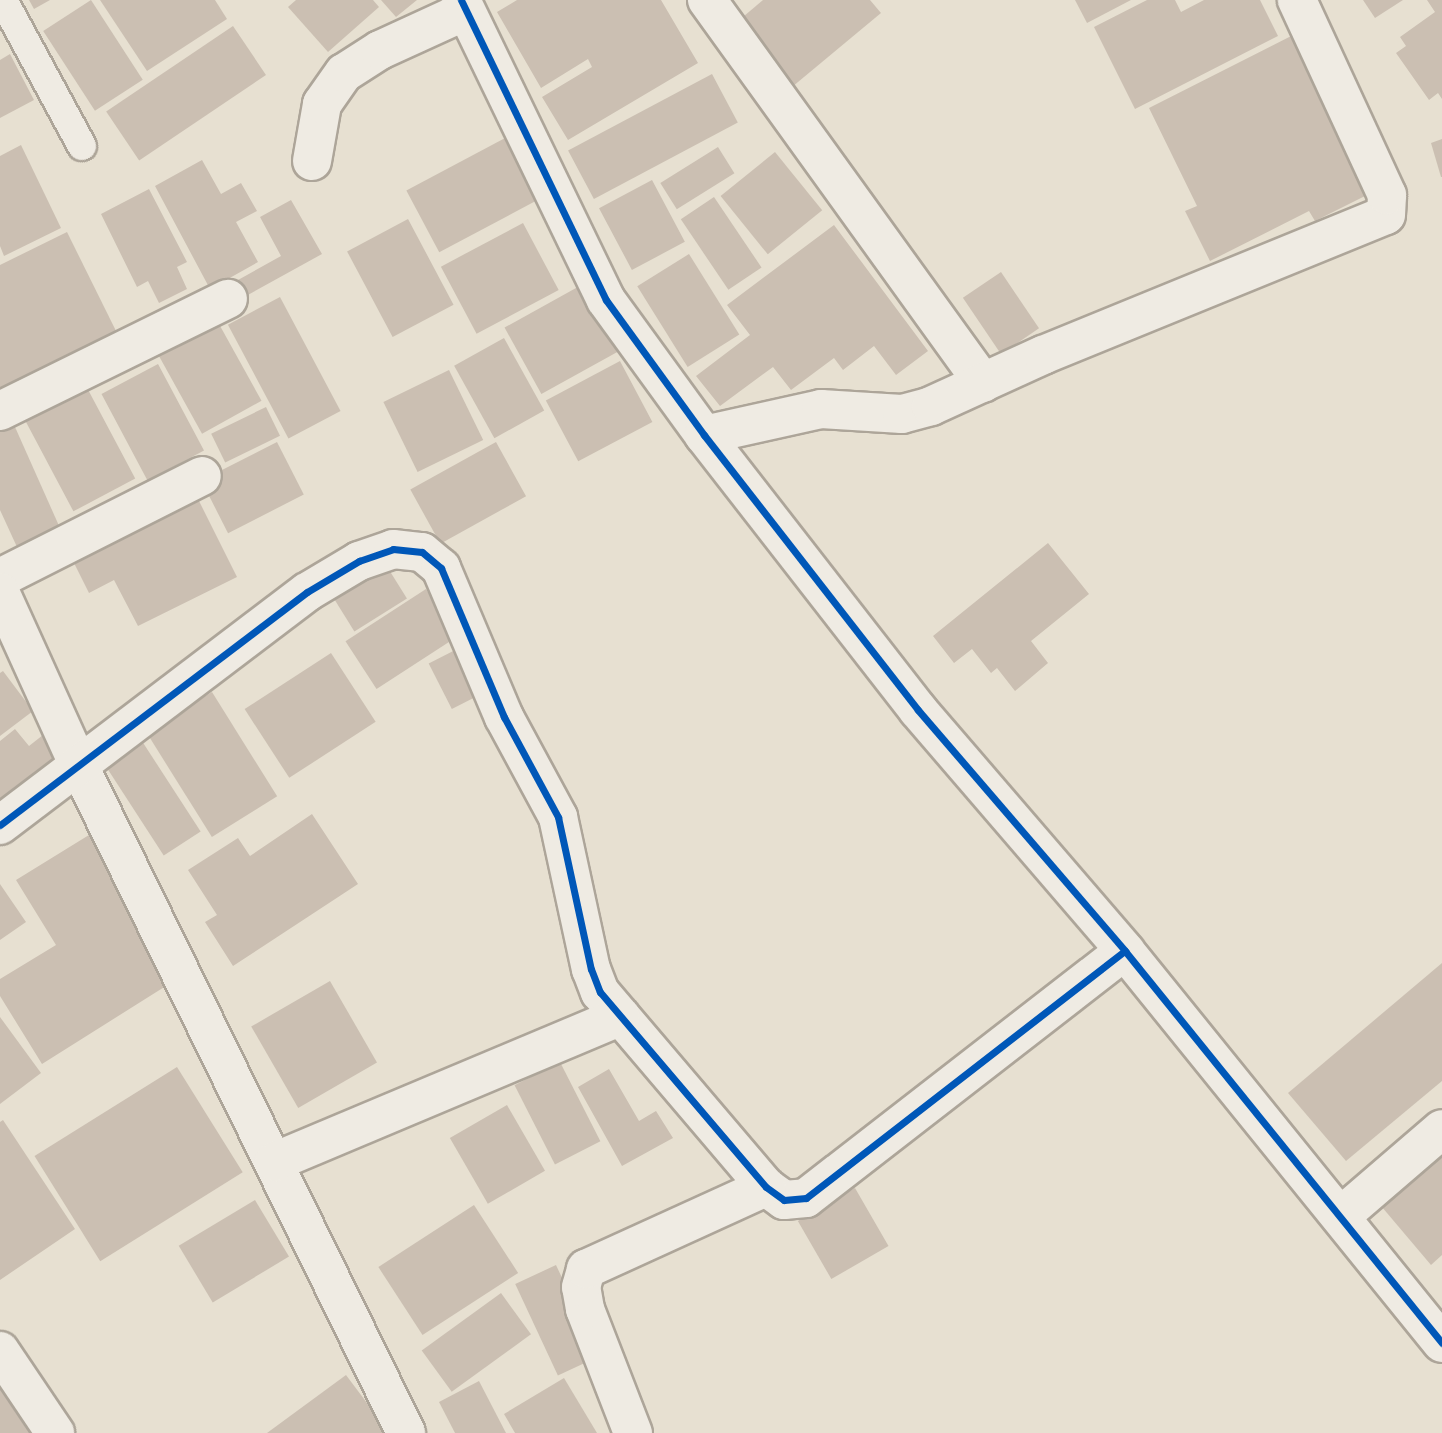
<!DOCTYPE html>
<style>
body{margin:0}
#map{position:relative;width:1442px;height:1433px;overflow:hidden;background:#e7e0d1;font-family:"Roboto Serif",serif}
div>[style]{position:absolute}
.building>*{inset:0;background:#cbbfb2;transform-origin:0 0}
.roads{filter:drop-shadow(2px 0 #ada599) drop-shadow(-2px 0 #ada599) drop-shadow(0 2px #ada599) drop-shadow(0 -2px #ada599)}
.service>*{height:28px;margin:-14px;padding:0 14px;transform-origin:14px;border-radius:14px;background:#efebe3}
.minor>*{height:38px;margin:-19px;padding:0 19px;transform-origin:19px;border-radius:19px;background:#efebe3}
.cycleway>*{height:7px;margin:-3.5px;padding:0 3.5px;transform-origin:3.5px;border-radius:3.5px;background:#0057b8}
span{translate:-50% -50%;white-space:nowrap;text-align:center;line-height:1.15;-webkit-text-stroke:5px #f7eed8;paint-order:stroke}
</style>
<div id="map">
<div class="building">
<div style="clip-path:polygon(29px 0,50px 0,34px 9px)"></div>
<div style="left:91px;top:0;width:95px;height:57px;rotate:57deg"></div>
<div style="clip-path:polygon(100px 0,215px 0,227px 19px,147px 71px)"></div>
<div style="clip-path:polygon(296px 0,373px 0,379px 7px,328px 52px,288px 7px)"></div>
<div style="clip-path:polygon(381px 0,417px 0,396px 17px)"></div>
<div style="clip-path:polygon(517px 0,661px 0,698px 63px,568px 140px,542px 97px,592px 67px,588px 59px,541px 88px,497px 12px)"></div>
<div style="clip-path:polygon(763px 0,870px 0,881px 13px,792px 87px,737px 22px)"></div>
<div style="clip-path:polygon(1075px 0,1131px 0,1087px 23px)"></div>
<div style="clip-path:polygon(1147px 0,1175px 0,1181px 12px,1204px 0,1260px 0,1278px 36px,1135px 109px,1094px 27px)"></div>
<div style="clip-path:polygon(1363px 0,1403px 0,1375px 18px)"></div>
<div style="clip-path:polygon(1427px 0,1442px 0,1442px 99px,1438px 93px,1429px 100px,1396px 53px,1406px 46px,1400px 37px,1435px 12px)"></div>
<div style="left:233px;top:26px;width:59px;height:153px;rotate:56deg"></div>
<div style="clip-path:polygon(1303px 30px,1381px 188px,1315px 221px,1309px 211px,1210px 261px,1185px 211px,1197px 206px,1149px 108px)"></div>
<div style="clip-path:polygon(10px 54px,34px 100px,0 118px,0 60px)"></div>
<div style="left:712px;top:74px;width:55px;height:163px;rotate:62deg"></div>
<div style="left:507px;top:137px;width:70px;height:114px;rotate:62deg"></div>
<div style="clip-path:polygon(1442px 139px,1442px 177px,1441px 177px,1431px 143px)"></div>
<div style="clip-path:polygon(21px 145px,61px 228px,4px 256px,0 246px,0 156px)"></div>
<div style="left:718px;top:147px;width:31px;height:68px;rotate:58deg"></div>
<div style="left:775px;top:152px;width:75px;height:70px;rotate:51deg"></div>
<div style="clip-path:polygon(202px 160px,221px 194px,241px 183px,257px 211px,236px 222px,258px 262px,210px 289px,155px 186px)"></div>
<div style="left:652px;top:180px;width:70px;height:60px;rotate:62deg"></div>
<div style="clip-path:polygon(149px 189px,187px 262px,177px 267px,187px 289px,159px 303px,148px 281px,137px 287px,101px 214px)"></div>
<div style="left:714px;top:197px;width:85px;height:40px;rotate:56deg"></div>
<div style="clip-path:polygon(291px 200px,322px 254px,237px 301px,229px 285px,281px 256px,260px 217px)"></div>
<div style="left:408px;top:219px;width:97px;height:69px;rotate:62deg"></div>
<div style="left:523px;top:223px;width:76px;height:93px;rotate:62deg"></div>
<div style="clip-path:polygon(834px 225px,928px 351px,896px 375px,874px 346px,843px 370px,834px 358px,791px 390px,773px 367px,720px 406px,696px 376px,750px 335px,727px 305px)"></div>
<div style="clip-path:polygon(67px 232px,120px 339px,0 398px,0 265px)"></div>
<div style="left:689px;top:254px;width:95px;height:61px;rotate:58deg"></div>
<div style="left:1001px;top:272px;width:68px;height:46px;rotate:56deg"></div>
<div style="left:585px;top:283px;width:76px;height:92px;rotate:61deg"></div>
<div style="left:280px;top:297px;width:129px;height:59px;rotate:62deg"></div>
<div style="left:214px;top:315px;width:98px;height:68px;rotate:61deg"></div>
<div style="left:504px;top:338px;width:83px;height:57px;rotate:61deg"></div>
<div style="left:620px;top:361px;width:69px;height:84px;rotate:62deg"></div>
<div style="left:158px;top:364px;width:98px;height:64px;rotate:62deg"></div>
<div style="left:449px;top:370px;width:78px;height:73px;rotate:64deg"></div>
<div style="left:85px;top:384px;width:107px;height:70px;rotate:62deg"></div>
<div style="left:266px;top:407px;width:32px;height:61px;rotate:64deg"></div>
<div style="clip-path:polygon(11px 418px,60px 528px,17px 547px,0 510px,0 423px)"></div>
<div style="left:277px;top:442px;width:59px;height:85px;rotate:63deg"></div>
<div style="left:496px;top:442px;width:62px;height:98px;rotate:61deg"></div>
<div style="clip-path:polygon(193px 489px,237px 577px,138px 626px,114px 580px,89px 593px,68px 551px)"></div>
<div style="clip-path:polygon(1048px 543px,1089px 594px,1031px 641px,1048px 663px,1015px 691px,997px 668px,991px 673px,972px 649px,954px 663px,933px 636px)"></div>
<div style="left:381px;top:557px;width:49px;height:62px;rotate:58deg"></div>
<div style="left:426px;top:589px;width:57px;height:96px;rotate:57deg"></div>
<div style="left:467px;top:644px;width:51px;height:43px;rotate:63deg"></div>
<div style="left:331px;top:653px;width:82px;height:103px;rotate:57deg"></div>
<div style="clip-path:polygon(3px 671px,33px 711px,0 736px,0 673px)"></div>
<div style="left:212px;top:692px;width:123px;height:77px;rotate:58deg"></div>
<div style="clip-path:polygon(15px 729px,29px 746px,43px 735px,60px 757px,0 805px,0 741px)"></div>
<div style="left:138px;top:735px;width:115px;height:44px;rotate:57deg"></div>
<div style="clip-path:polygon(312px 814px,358px 884px,233px 966px,205px 922px,217px 915px,188px 870px,238px 838px,250px 856px)"></div>
<div style="clip-path:polygon(89px 835px,177px 979px,42px 1064px,0 996px,0 979px,56px 945px,16px 880px)"></div>
<div style="clip-path:polygon(0 884px,26px 922px,0 940px)"></div>
<div style="clip-path:polygon(1442px 963px,1442px 1081px,1346px 1161px,1288px 1093px)"></div>
<div style="left:330px;top:981px;width:94px;height:91px;rotate:60deg"></div>
<div style="clip-path:polygon(0 1017px,41px 1073px,0 1104px)"></div>
<div style="left:560px;top:1062px;width:89px;height:51px;rotate:63deg"></div>
<div style="left:177px;top:1067px;width:124px;height:168px;rotate:58deg"></div>
<div style="clip-path:polygon(609px 1069px,639px 1121px,656px 1111px,673px 1138px,622px 1166px,578px 1087px)"></div>
<div style="left:507px;top:1105px;width:76px;height:66px;rotate:60deg"></div>
<div style="clip-path:polygon(3px 1120px,75px 1229px,0 1280px,0 1122px)"></div>
<div style="clip-path:polygon(1442px 1143px,1442px 1255px,1431px 1265px,1376px 1200px)"></div>
<div style="left:855px;top:1188px;width:67px;height:66px;rotate:60deg"></div>
<div style="left:255px;top:1200px;width:66px;height:89px;rotate:59deg"></div>
<div style="left:474px;top:1205px;width:81px;height:114px;rotate:57deg"></div>
<div style="left:556px;top:1265px;width:101px;height:45px;rotate:65deg"></div>
<div style="left:501px;top:1293px;width:51px;height:98px;rotate:54deg"></div>
<div style="clip-path:polygon(0 1362px,44px 1433px,0 1433px)"></div>
<div style="clip-path:polygon(346px 1375px,388px 1431px,385px 1433px,267px 1433px)"></div>
<div style="clip-path:polygon(564px 1378px,597px 1433px,515px 1433px,504px 1414px)"></div>
<div style="clip-path:polygon(479px 1381px,506px 1433px,455px 1433px,439px 1402px)"></div>
</div>
<div class="roads">
<div class="service">
<div style="left:3px;top:0;width:166px;rotate:61.6deg"></div>
</div>
<div class="minor">
<div style="left:461px;top:0;width:333px;rotate:64.2deg"></div>
<div style="left:606px;top:300px;width:167px;rotate:54deg"></div>
<div style="left:704px;top:435px;width:348px;rotate:52.1deg"></div>
<div style="left:918px;top:710px;width:318px;rotate:49.3deg"></div>
<div style="left:1125px;top:951px;width:504px;rotate:51.04deg"></div>
<div style="left:707px;top:0;width:472px;rotate:54.2deg"></div>
<div style="left:312px;top:161px;width:58px;rotate:-80deg"></div>
<div style="left:322px;top:104px;width:38px;rotate:-55deg"></div>
<div style="left:344px;top:73px;width:43px;rotate:-32.6deg"></div>
<div style="left:380px;top:50px;width:94px;rotate:-24.6deg"></div>
<div style="left:0;top:411px;width:254px;rotate:-26.2deg"></div>
<div style="left:704px;top:435px;width:120px;rotate:-12.5deg"></div>
<div style="left:821px;top:409px;width:81px;rotate:3.5deg"></div>
<div style="left:902px;top:414px;width:30px;rotate:-15deg"></div>
<div style="left:931px;top:406px;width:123px;rotate:-24.5deg"></div>
<div style="left:1043px;top:355px;width:370px;rotate:-22.2deg"></div>
<div style="left:1386px;top:215px;width:20px;rotate:-87deg"></div>
<div style="left:1387px;top:195px;width:215px;rotate:-114.8deg"></div>
<div style="left:0;top:578px;width:226px;rotate:-26.8deg"></div>
<div style="left:0;top:592px;width:191px;rotate:65.6deg"></div>
<div style="left:79px;top:766px;width:743px;rotate:63.88deg"></div>
<div style="left:0;top:825px;width:385px;rotate:-37.2deg"></div>
<div style="left:307px;top:592px;width:61px;rotate:-30.8deg"></div>
<div style="left:359px;top:561px;width:36px;rotate:-19deg"></div>
<div style="left:393px;top:549px;width:29px;rotate:6deg"></div>
<div style="left:422px;top:552px;width:25px;rotate:40deg"></div>
<div style="left:441px;top:568px;width:162px;rotate:67.1deg"></div>
<div style="left:504px;top:717px;width:114px;rotate:61.6deg"></div>
<div style="left:558px;top:817px;width:156px;rotate:77.8deg"></div>
<div style="left:591px;top:969px;width:25px;rotate:69deg"></div>
<div style="left:600px;top:992px;width:256px;rotate:49.6deg"></div>
<div style="left:766px;top:1187px;width:22px;rotate:36deg"></div>
<div style="left:784px;top:1200px;width:22px;rotate:-5deg"></div>
<div style="left:806px;top:1198px;width:403px;rotate:-37.8deg"></div>
<div style="left:274px;top:1162px;width:376px;rotate:-22.8deg"></div>
<div style="left:1341px;top:1216px;width:133px;rotate:-40.7deg"></div>
<div style="left:0;top:1351px;width:99px;rotate:56.1deg"></div>
<div style="left:633px;top:1433px;width:133px;rotate:-111.2deg"></div>
<div style="left:585px;top:1309px;width:22px;rotate:-100deg"></div>
<div style="left:581px;top:1287px;width:19px;rotate:-74deg"></div>
<div style="left:586px;top:1269px;width:198px;rotate:-24.5deg"></div>
</div>
</div>
<div class="cycleway">
<div style="left:461px;top:0;width:333px;rotate:64.2deg"></div>
<div style="left:606px;top:300px;width:167px;rotate:54deg"></div>
<div style="left:704px;top:435px;width:348px;rotate:52.1deg"></div>
<div style="left:918px;top:710px;width:318px;rotate:49.3deg"></div>
<div style="left:1125px;top:951px;width:504px;rotate:51.04deg"></div>
<div style="left:0;top:825px;width:385px;rotate:-37.2deg"></div>
<div style="left:307px;top:592px;width:61px;rotate:-30.8deg"></div>
<div style="left:359px;top:561px;width:36px;rotate:-19deg"></div>
<div style="left:393px;top:549px;width:29px;rotate:6deg"></div>
<div style="left:422px;top:552px;width:25px;rotate:40deg"></div>
<div style="left:441px;top:568px;width:162px;rotate:67.1deg"></div>
<div style="left:504px;top:717px;width:114px;rotate:61.6deg"></div>
<div style="left:558px;top:817px;width:156px;rotate:77.8deg"></div>
<div style="left:591px;top:969px;width:25px;rotate:69deg"></div>
<div style="left:600px;top:992px;width:256px;rotate:49.6deg"></div>
<div style="left:766px;top:1187px;width:22px;rotate:36deg"></div>
<div style="left:784px;top:1200px;width:22px;rotate:-5deg"></div>
<div style="left:806px;top:1198px;width:403px;rotate:-37.8deg"></div>
</div>
</div>
